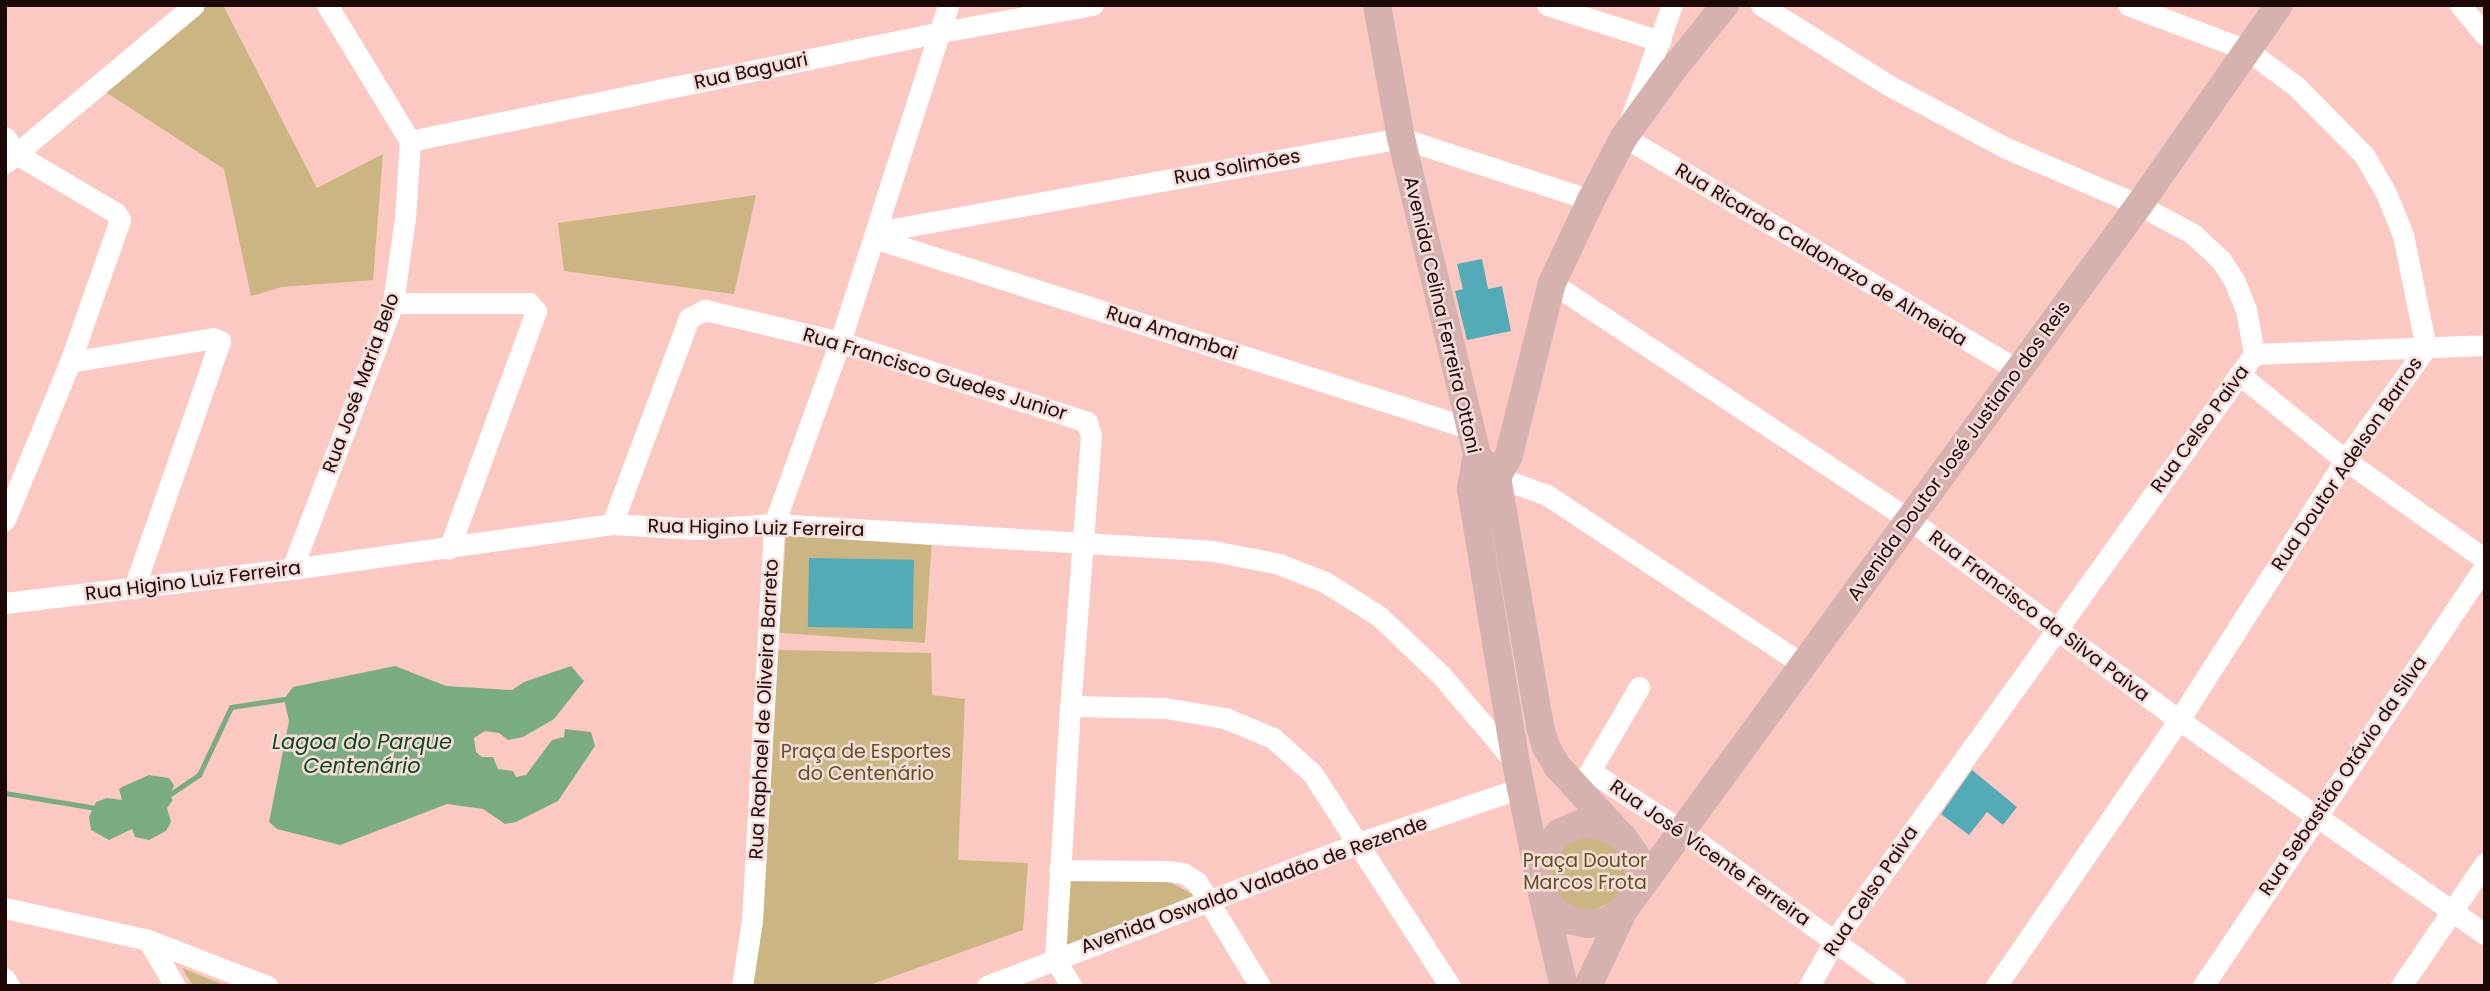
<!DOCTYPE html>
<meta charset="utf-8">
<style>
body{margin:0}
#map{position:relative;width:2490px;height:991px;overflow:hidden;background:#fbc9c2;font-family:Poppins,sans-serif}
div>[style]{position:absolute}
.green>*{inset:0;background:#cbb683;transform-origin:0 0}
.water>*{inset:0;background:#79ad81}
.stream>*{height:5px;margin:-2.5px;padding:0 2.5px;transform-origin:2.5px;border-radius:2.5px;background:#79ad81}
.building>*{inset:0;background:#54abb8;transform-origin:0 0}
.street>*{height:21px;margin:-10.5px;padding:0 10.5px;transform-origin:10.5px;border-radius:10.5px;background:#fff}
.secondary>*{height:28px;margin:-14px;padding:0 14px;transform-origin:14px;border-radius:14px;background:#d5b2af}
span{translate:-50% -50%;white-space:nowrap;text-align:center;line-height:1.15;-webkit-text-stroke:5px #f7ddd9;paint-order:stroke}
.street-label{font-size:19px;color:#1c0806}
.park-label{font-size:19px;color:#625021}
.water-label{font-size:21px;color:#0d491e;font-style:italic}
.frame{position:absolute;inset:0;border:7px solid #1c0806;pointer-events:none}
</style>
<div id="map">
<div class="green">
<div style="clip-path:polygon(205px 5px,223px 5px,317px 188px,383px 154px,373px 280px,282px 287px,251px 296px,224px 169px,104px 91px)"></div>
<div style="clip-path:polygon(756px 195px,734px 294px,564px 271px,558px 223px)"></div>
<div style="left:786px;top:535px;width:146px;height:98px;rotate:4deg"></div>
<div style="clip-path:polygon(778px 650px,931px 653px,932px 695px,965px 699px,958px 860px,1028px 863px,1023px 930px,867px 986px,752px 986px,765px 854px)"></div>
<div style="clip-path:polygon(1577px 833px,1613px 843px,1624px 864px,1627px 876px,1617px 899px,1587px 914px,1551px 895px,1550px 850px)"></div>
<div style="clip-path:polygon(1067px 874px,1166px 880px,1205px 901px,1063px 953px)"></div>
<div style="clip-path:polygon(182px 968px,227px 986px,193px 986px)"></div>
</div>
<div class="water">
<div style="clip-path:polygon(395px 666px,446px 686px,512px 690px,524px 682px,571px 666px,584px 681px,554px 719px,523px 737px,508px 740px,499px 733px,485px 731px,474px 738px,476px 752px,482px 757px,493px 757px,498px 769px,513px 771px,516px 777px,526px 775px,552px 740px,564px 737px,565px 729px,591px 732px,595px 746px,558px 801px,516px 822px,505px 824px,483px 809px,447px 804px,340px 845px,277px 829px,269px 822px,289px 721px,284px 699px,293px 687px)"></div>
<div style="clip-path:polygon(149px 775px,169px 778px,174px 785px,170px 796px,173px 800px,167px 808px,171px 822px,166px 831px,149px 840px,135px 837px,132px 829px,109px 840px,91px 830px,89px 817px,96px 802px,107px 798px,122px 800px,119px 789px,122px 787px)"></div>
</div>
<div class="stream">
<div style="left:5px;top:793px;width:92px;rotate:9.4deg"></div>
<div style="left:166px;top:797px;width:40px;rotate:-34deg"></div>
<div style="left:199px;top:775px;width:75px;rotate:-64.8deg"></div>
<div style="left:231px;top:707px;width:54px;rotate:-8.6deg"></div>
</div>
<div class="building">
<div style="clip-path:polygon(1482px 259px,1488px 289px,1502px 286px,1511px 331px,1467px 340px,1455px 291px,1463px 289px,1457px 264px)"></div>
<div style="left:809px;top:558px;width:105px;height:69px;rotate:1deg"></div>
<div style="clip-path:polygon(1972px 770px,2017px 807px,2003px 825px,1987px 812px,1969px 835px,1941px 814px)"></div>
</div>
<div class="street">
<div style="left:1547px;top:5px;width:119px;rotate:17.7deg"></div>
<div style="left:1672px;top:5px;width:140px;rotate:110deg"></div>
<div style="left:1624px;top:137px;width:459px;rotate:30.6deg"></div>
<div style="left:1761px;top:5px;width:152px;rotate:32.1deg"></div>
<div style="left:1890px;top:86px;width:132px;rotate:28.1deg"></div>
<div style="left:2006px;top:148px;width:145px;rotate:23.2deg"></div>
<div style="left:2139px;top:205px;width:61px;rotate:28.2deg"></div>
<div style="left:2193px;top:234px;width:38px;rotate:43deg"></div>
<div style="left:2221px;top:260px;width:24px;rotate:57deg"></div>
<div style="left:2234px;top:280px;width:31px;rotate:68deg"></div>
<div style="left:2246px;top:309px;width:46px;rotate:79.9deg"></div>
<div style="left:2254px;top:354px;width:720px;rotate:125.57deg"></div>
<div style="left:1835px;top:940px;width:53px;rotate:119.5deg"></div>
<div style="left:2460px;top:5px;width:39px;rotate:50deg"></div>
<div style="left:5px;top:137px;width:22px;rotate:54deg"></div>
<div style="left:18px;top:155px;width:114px;rotate:30.6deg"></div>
<div style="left:116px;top:213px;width:8px;rotate:60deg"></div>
<div style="left:120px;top:220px;width:151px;rotate:109.4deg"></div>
<div style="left:70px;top:362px;width:171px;rotate:112.4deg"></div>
<div style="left:410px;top:141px;width:542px;rotate:-11.6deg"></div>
<div style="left:941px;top:32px;width:154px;rotate:-10.1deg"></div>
<div style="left:5px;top:163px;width:246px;rotate:-39.9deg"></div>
<div style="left:876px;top:232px;width:533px;rotate:-10.15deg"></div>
<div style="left:1401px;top:138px;width:200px;rotate:18.1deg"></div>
<div style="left:874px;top:238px;width:625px;rotate:17.71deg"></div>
<div style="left:1552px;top:283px;width:428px;rotate:33.5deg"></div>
<div style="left:1909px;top:519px;width:337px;rotate:36.7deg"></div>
<div style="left:2179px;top:720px;width:373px;rotate:35deg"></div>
<div style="left:393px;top:303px;width:136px"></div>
<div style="left:529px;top:303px;width:11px;rotate:49deg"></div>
<div style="left:536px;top:311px;width:253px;rotate:110.1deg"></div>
<div style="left:2254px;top:354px;width:231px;rotate:-2.2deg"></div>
<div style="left:70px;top:362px;width:145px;rotate:-9.5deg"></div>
<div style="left:213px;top:338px;width:8px;rotate:23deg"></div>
<div style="left:220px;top:341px;width:262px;rotate:109.2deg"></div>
<div style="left:2239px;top:374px;width:136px;rotate:39.1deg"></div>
<div style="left:2345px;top:460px;width:171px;rotate:35.3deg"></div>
<div style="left:1497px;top:477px;width:53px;rotate:19.8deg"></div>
<div style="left:1547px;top:495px;width:306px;rotate:33.5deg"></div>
<div style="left:612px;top:524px;width:220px;rotate:-69.5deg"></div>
<div style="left:689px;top:318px;width:18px;rotate:-27deg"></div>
<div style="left:705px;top:310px;width:139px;rotate:13.3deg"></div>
<div style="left:840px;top:342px;width:260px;rotate:17.9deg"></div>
<div style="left:1087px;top:422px;width:15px;rotate:74deg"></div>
<div style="left:1091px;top:436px;width:271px;rotate:94.4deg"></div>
<div style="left:1070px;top:706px;width:253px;rotate:93.4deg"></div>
<div style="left:1055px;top:959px;width:31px;rotate:59deg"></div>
<div style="left:292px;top:569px;width:285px;rotate:-69.2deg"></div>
<div style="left:393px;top:303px;width:86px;rotate:-82deg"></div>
<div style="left:405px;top:218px;width:77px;rotate:-86.3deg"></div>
<div style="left:410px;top:141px;width:159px;rotate:-121.4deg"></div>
<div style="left:5px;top:603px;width:289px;rotate:-6.8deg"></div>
<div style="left:292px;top:569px;width:323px;rotate:-8deg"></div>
<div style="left:612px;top:524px;width:85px;rotate:3.4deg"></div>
<div style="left:697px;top:529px;width:77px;rotate:-3.7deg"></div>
<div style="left:774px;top:524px;width:440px;rotate:3.5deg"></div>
<div style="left:1213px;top:551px;width:67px;rotate:11.1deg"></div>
<div style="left:1279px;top:564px;width:49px;rotate:21.4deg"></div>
<div style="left:1325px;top:582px;width:64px;rotate:32.2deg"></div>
<div style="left:1379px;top:616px;width:86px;rotate:43.6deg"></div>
<div style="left:1441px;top:675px;width:116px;rotate:49.6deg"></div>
<div style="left:1070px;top:706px;width:95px;rotate:1.2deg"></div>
<div style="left:1165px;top:708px;width:61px;rotate:9.5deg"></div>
<div style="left:1225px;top:718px;width:52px;rotate:22.6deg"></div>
<div style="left:1273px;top:738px;width:52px;rotate:41.9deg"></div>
<div style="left:1312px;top:773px;width:254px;rotate:57.1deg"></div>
<div style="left:1590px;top:771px;width:108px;rotate:33deg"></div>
<div style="left:1681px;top:830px;width:266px;rotate:36deg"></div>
<div style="left:1583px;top:783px;width:111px;rotate:-59.7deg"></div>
<div style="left:1059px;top:870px;width:106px;rotate:0.5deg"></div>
<div style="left:1165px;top:871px;width:18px;rotate:6deg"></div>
<div style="left:1183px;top:873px;width:17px;rotate:33deg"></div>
<div style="left:1197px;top:882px;width:122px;rotate:58.8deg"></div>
<div style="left:5px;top:908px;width:147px;rotate:12.6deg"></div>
<div style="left:148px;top:940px;width:128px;rotate:21.1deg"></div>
<div style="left:148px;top:940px;width:53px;rotate:59.6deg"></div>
<div style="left:5px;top:979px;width:8px;rotate:60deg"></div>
<div style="left:742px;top:986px;width:66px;rotate:-81.3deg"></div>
<div style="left:752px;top:921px;width:398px;rotate:-86.8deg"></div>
<div style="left:774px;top:524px;width:194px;rotate:-70.1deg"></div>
<div style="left:840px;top:342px;width:354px;rotate:-72.2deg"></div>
<div style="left:987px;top:986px;width:399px;rotate:-21deg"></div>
<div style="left:1359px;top:843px;width:171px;rotate:-18.8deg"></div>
<div style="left:1996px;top:986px;width:323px;rotate:-55.5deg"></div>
<div style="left:2179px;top:720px;width:308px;rotate:-57.4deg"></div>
<div style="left:2345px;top:460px;width:138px;rotate:-54.1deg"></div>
<div style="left:2426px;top:348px;width:115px;rotate:-101.5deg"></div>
<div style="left:2403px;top:235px;width:45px;rotate:-112deg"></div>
<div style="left:2386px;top:193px;width:44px;rotate:-120.1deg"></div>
<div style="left:2364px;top:155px;width:95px;rotate:-134.6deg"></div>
<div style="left:2297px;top:87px;width:62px;rotate:-143.5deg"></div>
<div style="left:2247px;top:50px;width:127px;rotate:-159.3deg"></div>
<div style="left:2203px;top:986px;width:506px;rotate:-56.12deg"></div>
<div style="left:2401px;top:986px;width:149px;rotate:-55.7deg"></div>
</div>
<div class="secondary">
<div style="left:1377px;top:5px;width:135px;rotate:79.8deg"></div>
<div style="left:1401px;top:138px;width:325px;rotate:76.5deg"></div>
<div style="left:1477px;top:454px;width:36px;rotate:100deg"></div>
<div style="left:1471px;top:489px;width:278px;rotate:80.7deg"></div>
<div style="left:1516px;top:763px;width:112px;rotate:78.7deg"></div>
<div style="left:1486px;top:464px;width:17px;rotate:50deg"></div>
<div style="left:1497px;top:477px;width:253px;rotate:80.2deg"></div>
<div style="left:1540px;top:726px;width:22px;rotate:74deg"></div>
<div style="left:1546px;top:747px;width:22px;rotate:60deg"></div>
<div style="left:1557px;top:766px;width:90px;rotate:47.3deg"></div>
<div style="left:1471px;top:489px;width:29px;rotate:-25deg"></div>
<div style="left:1497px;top:477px;width:25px;rotate:-61deg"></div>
<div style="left:1509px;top:455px;width:177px;rotate:-76deg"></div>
<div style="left:1552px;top:283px;width:92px;rotate:-64.8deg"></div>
<div style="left:1591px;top:200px;width:71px;rotate:-62.4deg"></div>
<div style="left:1624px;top:137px;width:80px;rotate:-54.1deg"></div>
<div style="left:1671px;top:72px;width:86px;rotate:-51.1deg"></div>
<div style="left:1635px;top:893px;width:19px;rotate:-78deg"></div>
<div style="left:1639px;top:874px;width:20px;rotate:-101deg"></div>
<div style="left:1635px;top:854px;width:21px;rotate:-125deg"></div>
<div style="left:1623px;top:837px;width:23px;rotate:-151deg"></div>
<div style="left:1603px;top:826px;width:23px;rotate:-175deg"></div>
<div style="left:1580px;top:824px;width:23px;rotate:157deg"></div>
<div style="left:1559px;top:833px;width:23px;rotate:130deg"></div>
<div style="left:1544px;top:851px;width:23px;rotate:105deg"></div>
<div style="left:1538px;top:873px;width:19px;rotate:78deg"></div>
<div style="left:1542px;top:892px;width:20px;rotate:60deg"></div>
<div style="left:1552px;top:909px;width:20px;rotate:33deg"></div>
<div style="left:1569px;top:920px;width:19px;rotate:12deg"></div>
<div style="left:1588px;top:924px;width:19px;rotate:-9deg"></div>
<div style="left:1607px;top:921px;width:20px;rotate:-33deg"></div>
<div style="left:1624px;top:910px;width:873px;rotate:-53.85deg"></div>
<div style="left:2139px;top:205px;width:244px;rotate:-55deg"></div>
<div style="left:1542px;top:894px;width:95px;rotate:76.6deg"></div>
<div style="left:1588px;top:986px;width:84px;rotate:-64.7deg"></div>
</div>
<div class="street-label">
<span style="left:751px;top:71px;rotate:-12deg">Rua Baguari</span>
<span style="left:1237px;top:167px;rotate:-10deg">Rua Solimões</span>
<span style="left:1821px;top:255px;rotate:31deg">Rua Ricardo Caldonazo de Almeida</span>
<span style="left:1442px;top:315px;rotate:77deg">Avenida Celina Ferreira Ottoni</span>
<span style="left:1172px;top:333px;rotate:18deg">Rua Amambai</span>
<span style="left:935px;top:374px;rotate:17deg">Rua Francisco Guedes Junior</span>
<span style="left:361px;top:383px;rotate:-70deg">Rua José Maria Belo</span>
<span style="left:2200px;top:429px;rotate:-54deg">Rua Celso Paiva</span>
<span style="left:1959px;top:451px;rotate:-54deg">Avenida Doutor José Justiano dos Reis</span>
<span style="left:2347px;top:464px;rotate:-56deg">Rua Doutor Adelson Barros</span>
<span style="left:756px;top:528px;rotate:1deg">Rua Higino Luiz Ferreira</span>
<span style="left:193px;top:581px;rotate:-7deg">Rua Higino Luiz Ferreira</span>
<span style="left:2039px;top:616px;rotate:37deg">Rua Francisco da Silva Paiva</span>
<span style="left:764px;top:709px;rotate:-87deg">Rua Raphael de Oliveira Barreto</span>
<span style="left:2343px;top:776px;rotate:-56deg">Rua Sebastião Otávio da Silva</span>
<span style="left:1710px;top:853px;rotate:35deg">Rua José Vicente Ferreira</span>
<span style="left:1254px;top:885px;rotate:-20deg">Avenida Oswaldo Valadão de Rezende</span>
<span style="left:1871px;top:891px;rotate:-56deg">Rua Celso Paiva</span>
</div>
<div class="park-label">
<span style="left:866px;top:763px">Praça de Esportes<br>do Centenário</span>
<span style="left:1585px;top:872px">Praça Doutor<br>Marcos Frota</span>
</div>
<div class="water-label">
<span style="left:362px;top:754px">Lagoa do Parque<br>Centenário</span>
</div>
<div class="frame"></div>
</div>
